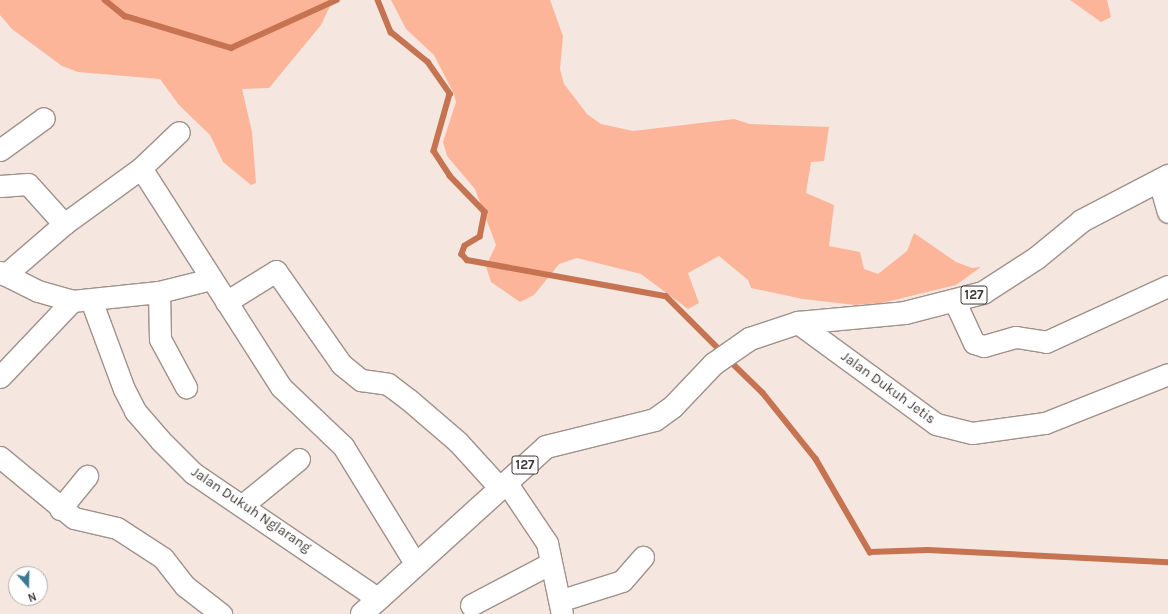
<!DOCTYPE html>
<style>
body{margin:0}
#map{position:relative;width:1168px;height:614px;overflow:hidden;background:#f5e6e0;font-family:Karla,sans-serif}
div>[style]{position:absolute}
.green>*{inset:0;background:#fcb599}
.stream>*{height:5.5px;margin:-2.75px;padding:0 2.75px;transform-origin:2.75px;border-radius:2.75px;background:#c67351}
.roads{filter:drop-shadow(1px 0 #9f918b) drop-shadow(-1px 0 #9f918b) drop-shadow(0 1px #9f918b) drop-shadow(0 -1px #9f918b)}
.street>*{height:21px;margin:-10.5px;padding:0 10.5px;transform-origin:10.5px;border-radius:10.5px;background:#fff}
.primary>*{height:22px;margin:-11px;padding:0 11px;transform-origin:11px;border-radius:11px;background:#fff}
span{translate:-50% -50%;white-space:nowrap;text-align:center;line-height:1.15;-webkit-text-stroke:4px #fff;paint-order:stroke}
.shield-label span{padding:1px 3px;background:#fff;border:1px solid;border-radius:3px;-webkit-text-stroke-width:0}
.shield-label{font-size:13px;color:#3d3735;font-weight:700}
.street-label{font-size:14px;color:#3d3735}
.north{position:absolute;left:8px;top:566px;width:40px;height:40px;box-sizing:border-box;background:#fff;border:1px solid #b1afae;border-radius:50%;rotate:160deg;font-size:11px;font-weight:700;line-height:16px;text-align:center;color:#3d3735}
.north::after{content:'';display:block;margin:auto;width:14px;height:18px;background:#3d7a91;clip-path:polygon(50% 0,100% 100%,50% 72%,0 100%)}
</style>
<div id="map">
<div class="green">
<div style="clip-path:polygon(0 0,333px 0,321px 25px,269px 88px,242px 89px,252px 132px,256px 183px,251px 185px,223px 162px,210px 135px,179px 105px,160px 79px,78px 72px,62px 66px,12px 29px,0 15px)"></div>
<div style="clip-path:polygon(391px 0,550px 0,563px 36px,560px 69px,564px 84px,587px 114px,601px 124px,633px 131px,734px 119px,750px 124px,829px 127px,824px 161px,811px 162px,806px 193px,834px 205px,829px 246px,860px 252px,864px 269px,878px 274px,907px 251px,914px 233px,956px 262px,972px 268px,981px 267px,956px 285px,882px 303px,855px 305px,803px 299px,751px 288px,748px 280px,719px 256px,688px 273px,699px 303px,688px 309px,641px 274px,577px 258px,559px 264px,534px 295px,520px 302px,491px 282px,486px 266px,496px 245px,475px 189px,447px 156px,443px 142px,456px 102px,454px 94px,434px 55px,406px 29px)"></div>
<div style="clip-path:polygon(1070px 0,1107px 0,1111px 17px,1101px 22px)"></div>
</div>
<div class="stream">
<div style="left:105px;top:0;width:26px;rotate:39deg"></div>
<div style="left:125px;top:16px;width:111px;rotate:16.8deg"></div>
<div style="left:231px;top:48px;width:116px;rotate:-24.4deg"></div>
<div style="left:378px;top:0;width:35px;rotate:68deg"></div>
<div style="left:391px;top:32px;width:48px;rotate:39deg"></div>
<div style="left:428px;top:62px;width:39px;rotate:55deg"></div>
<div style="left:450px;top:94px;width:59px;rotate:105.7deg"></div>
<div style="left:434px;top:151px;width:30px;rotate:57deg"></div>
<div style="left:450px;top:176px;width:50px;rotate:45.8deg"></div>
<div style="left:485px;top:212px;width:25px;rotate:101deg"></div>
<div style="left:480px;top:237px;width:17px;rotate:149deg"></div>
<div style="left:465px;top:246px;width:9px;rotate:111deg"></div>
<div style="left:462px;top:254px;width:8px;rotate:50deg"></div>
<div style="left:467px;top:260px;width:202px;rotate:10.3deg"></div>
<div style="left:666px;top:296px;width:79px;rotate:45deg"></div>
<div style="left:729px;top:360px;width:47px;rotate:44.1deg"></div>
<div style="left:763px;top:393px;width:85px;rotate:51.2deg"></div>
<div style="left:816px;top:459px;width:108px;rotate:59.9deg"></div>
<div style="left:870px;top:552px;width:58px;rotate:-2deg"></div>
<div style="left:928px;top:550px;width:240px;rotate:2.9deg"></div>
</div>
<div class="roads">
<div class="street">
<div style="left:0;top:150px;width:54px;rotate:-36deg"></div>
<div style="left:141px;top:168px;width:52px;rotate:-43.5deg"></div>
<div style="left:1159px;top:181px;width:32px;rotate:74deg"></div>
<div style="left:0;top:186px;width:28px;rotate:-4deg"></div>
<div style="left:28px;top:184px;width:54px;rotate:48deg"></div>
<div style="left:0;top:272px;width:42px;rotate:26.6deg"></div>
<div style="left:38px;top:291px;width:35px;rotate:16deg"></div>
<div style="left:72px;top:301px;width:87px;rotate:-5.9deg"></div>
<div style="left:159px;top:292px;width:54px;rotate:-14deg"></div>
<div style="left:5px;top:275px;width:78px;rotate:-40.8deg"></div>
<div style="left:64px;top:224px;width:95px;rotate:-36deg"></div>
<div style="left:141px;top:168px;width:260px;rotate:57.4deg"></div>
<div style="left:281px;top:387px;width:86px;rotate:43.6deg"></div>
<div style="left:343px;top:446px;width:137px;rotate:58.4deg"></div>
<div style="left:159px;top:292px;width:47px;rotate:88.8deg"></div>
<div style="left:160px;top:339px;width:55px;rotate:61.6deg"></div>
<div style="left:91px;top:300px;width:95px;rotate:69.7deg"></div>
<div style="left:124px;top:389px;width:25px;rotate:63deg"></div>
<div style="left:135px;top:411px;width:38px;rotate:49deg"></div>
<div style="left:160px;top:440px;width:47px;rotate:45deg"></div>
<div style="left:193px;top:473px;width:222px;rotate:34.2deg"></div>
<div style="left:226px;top:302px;width:59px;rotate:-31.8deg"></div>
<div style="left:276px;top:271px;width:113px;rotate:55deg"></div>
<div style="left:341px;top:364px;width:26px;rotate:39deg"></div>
<div style="left:361px;top:380px;width:27px;rotate:8deg"></div>
<div style="left:388px;top:384px;width:25px;rotate:37deg"></div>
<div style="left:408px;top:399px;width:66px;rotate:40.7deg"></div>
<div style="left:458px;top:442px;width:61px;rotate:47.7deg"></div>
<div style="left:955px;top:302px;width:45px;rotate:65.1deg"></div>
<div style="left:974px;top:343px;width:10px;rotate:17deg"></div>
<div style="left:984px;top:346px;width:33px;rotate:-16deg"></div>
<div style="left:1016px;top:337px;width:30px;rotate:9deg"></div>
<div style="left:1046px;top:342px;width:134px;rotate:-24.7deg"></div>
<div style="left:798px;top:323px;width:171px;rotate:36.2deg"></div>
<div style="left:936px;top:424px;width:37px;rotate:14deg"></div>
<div style="left:972px;top:433px;width:74px;rotate:-7.8deg"></div>
<div style="left:1045px;top:423px;width:132px;rotate:-21.7deg"></div>
<div style="left:0;top:377px;width:105px;rotate:-46.5deg"></div>
<div style="left:0;top:457px;width:96px;rotate:39.5deg"></div>
<div style="left:74px;top:518px;width:44px;rotate:13.1deg"></div>
<div style="left:117px;top:528px;width:55px;rotate:33.1deg"></div>
<div style="left:163px;top:558px;width:36px;rotate:52deg"></div>
<div style="left:185px;top:586px;width:46px;rotate:37.9deg"></div>
<div style="left:506px;top:482px;width:73px;rotate:56.1deg"></div>
<div style="left:547px;top:543px;width:73px;rotate:78.1deg"></div>
<div style="left:244px;top:504px;width:71px;rotate:-39.3deg"></div>
<div style="left:60px;top:509px;width:43px;rotate:-50.7deg"></div>
<div style="left:562px;top:600px;width:63px;rotate:-17.6deg"></div>
<div style="left:622px;top:581px;width:32px;rotate:-49deg"></div>
<div style="left:471px;top:605px;width:88px;rotate:-27.7deg"></div>
</div>
<div class="primary">
<div style="left:362px;top:614px;width:248px;rotate:-42.2deg"></div>
<div style="left:546px;top:447px;width:112px;rotate:-13.9deg"></div>
<div style="left:655px;top:420px;width:22px;rotate:-36deg"></div>
<div style="left:673px;top:407px;width:59px;rotate:-46.4deg"></div>
<div style="left:714px;top:364px;width:44px;rotate:-34.8deg"></div>
<div style="left:750px;top:339px;width:51px;rotate:-18.4deg"></div>
<div style="left:798px;top:323px;width:107px;rotate:-5.3deg"></div>
<div style="left:905px;top:313px;width:81px;rotate:-14.4deg"></div>
<div style="left:983px;top:293px;width:64px;rotate:-32.9deg"></div>
<div style="left:1037px;top:258px;width:58px;rotate:-39.4deg"></div>
<div style="left:1082px;top:221px;width:97px;rotate:-27.6deg"></div>
</div>
</div>
<div class="shield-label">
<span style="left:974px;top:295px">127</span>
<span style="left:525px;top:465px">127</span>
</div>
<div class="street-label">
<span style="left:888px;top:388px;rotate:36deg">Jalan Dukuh Jetis</span>
<span style="left:251px;top:510px;rotate:34deg">Jalan Dukuh Nglarang</span>
</div>
<div class="north">N</div>
</div>
